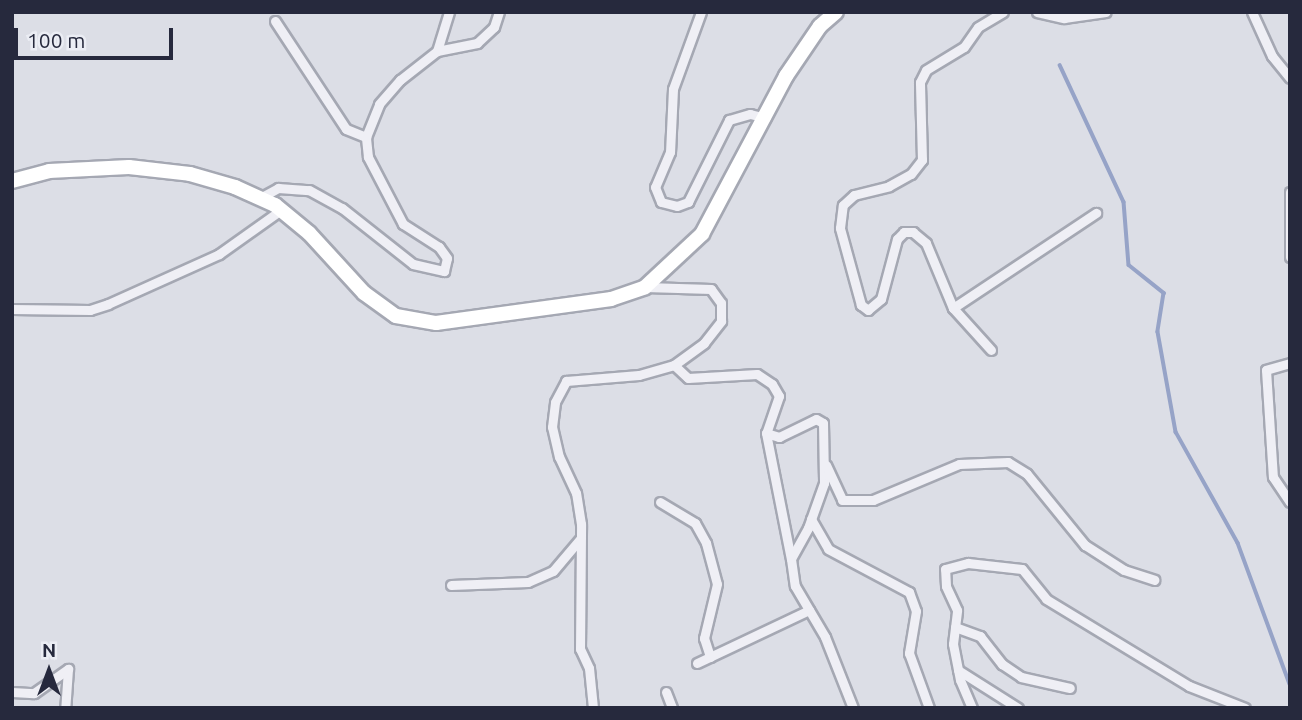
<!DOCTYPE html>
<style>
body{margin:0}
#map{position:relative;width:1302px;height:720px;overflow:hidden;background:#dcdee6;font-family:Ubuntu,sans-serif}
div>[style]{position:absolute}
.stream>*{height:3.5px;margin:-1.75px;padding:0 1.75px;transform-origin:1.75px;border-radius:1.75px;background:#96a3c7}
.roads{filter:drop-shadow(2px 0 #a5a8b3) drop-shadow(-2px 0 #a5a8b3) drop-shadow(0 2px #a5a8b3) drop-shadow(0 -2px #a5a8b3)}
.minor>*{height:9px;margin:-4.5px;padding:0 4.5px;transform-origin:4.5px;border-radius:4.5px;background:#efeff5}
.primary>*{height:14px;margin:-7px;padding:0 7px;transform-origin:7px;border-radius:7px;background:#fff}
span{translate:-50% -50%;white-space:nowrap;text-align:center;line-height:1.15;-webkit-text-stroke:7px #ebedf4;paint-order:stroke}
.frame{position:absolute;inset:0;border:14px solid #26293d;pointer-events:none}
.north{position:absolute;left:14px;top:636px;width:70px;height:70px;-webkit-text-stroke:5px #ebedf4;paint-order:stroke;rotate:0deg;font-size:19px;font-weight:700;line-height:28px;text-align:center;color:#26293d}
.north::after{content:'';display:block;margin:auto;width:24px;height:32px;background:#26293d;clip-path:polygon(50% 0,100% 100%,50% 72%,0 100%)}
.scale{position:absolute;left:14px;top:28px;width:159px;height:32px;box-sizing:border-box;border:4px solid #26293d;border-top:0;padding-left:9px;font-size:21px;line-height:24px;white-space:nowrap;color:#26293d;-webkit-text-stroke:5px #ebedf4;paint-order:stroke}
</style>
<div id="map">
<div class="stream">
<div style="left:1060px;top:65px;width:151px;rotate:65deg"></div>
<div style="left:1124px;top:202px;width:63px;rotate:85.5deg"></div>
<div style="left:1129px;top:265px;width:45px;rotate:38.7deg"></div>
<div style="left:1164px;top:293px;width:39px;rotate:99deg"></div>
<div style="left:1158px;top:332px;width:102px;rotate:79.8deg"></div>
<div style="left:1176px;top:432px;width:127px;rotate:60.8deg"></div>
<div style="left:1238px;top:543px;width:150px;rotate:69.8deg"></div>
</div>
<div class="roads">
<div class="minor">
<div style="left:701px;top:12px;width:82px;rotate:110deg"></div>
<div style="left:673px;top:89px;width:63px;rotate:92.7deg"></div>
<div style="left:670px;top:152px;width:38px;rotate:113deg"></div>
<div style="left:655px;top:187px;width:16px;rotate:68deg"></div>
<div style="left:661px;top:202px;width:16px;rotate:14deg"></div>
<div style="left:677px;top:206px;width:12px;rotate:-20deg"></div>
<div style="left:688px;top:202px;width:92px;rotate:-63.4deg"></div>
<div style="left:729px;top:120px;width:22px;rotate:-16deg"></div>
<div style="left:750px;top:114px;width:16px;rotate:14deg"></div>
<div style="left:1037px;top:12px;width:28px;rotate:13deg"></div>
<div style="left:1064px;top:18px;width:42px;rotate:-8.1deg"></div>
<div style="left:1252px;top:12px;width:48px;rotate:65.6deg"></div>
<div style="left:1272px;top:56px;width:28px;rotate:51deg"></div>
<div style="left:275px;top:21px;width:129px;rotate:56.7deg"></div>
<div style="left:346px;top:129px;width:22px;rotate:22deg"></div>
<div style="left:437px;top:51px;width:41px;rotate:-72.9deg"></div>
<div style="left:1290px;top:192px;width:65px;rotate:90deg"></div>
<div style="left:260px;top:198px;width:21px;rotate:-29deg"></div>
<div style="left:278px;top:188px;width:31px;rotate:4deg"></div>
<div style="left:309px;top:190px;width:38px;rotate:29deg"></div>
<div style="left:342px;top:208px;width:90px;rotate:38.3deg"></div>
<div style="left:413px;top:264px;width:32px;rotate:13deg"></div>
<div style="left:444px;top:271px;width:13px;rotate:-77deg"></div>
<div style="left:447px;top:258px;width:14px;rotate:-126deg"></div>
<div style="left:439px;top:247px;width:43px;rotate:-147.4deg"></div>
<div style="left:403px;top:224px;width:76px;rotate:-117.6deg"></div>
<div style="left:368px;top:157px;width:20px;rotate:-96deg"></div>
<div style="left:366px;top:137px;width:35px;rotate:-68deg"></div>
<div style="left:379px;top:104px;width:32px;rotate:-49deg"></div>
<div style="left:400px;top:80px;width:47px;rotate:-38.1deg"></div>
<div style="left:437px;top:51px;width:41px;rotate:-11.3deg"></div>
<div style="left:477px;top:43px;width:23px;rotate:-43deg"></div>
<div style="left:494px;top:27px;width:16px;rotate:-72deg"></div>
<div style="left:953px;top:308px;width:172px;rotate:-33.6deg"></div>
<div style="left:12px;top:309px;width:78px;rotate:0.7deg"></div>
<div style="left:90px;top:310px;width:19px;rotate:-18deg"></div>
<div style="left:108px;top:304px;width:122px;rotate:-24.2deg"></div>
<div style="left:219px;top:254px;width:76px;rotate:-35.4deg"></div>
<div style="left:991px;top:350px;width:57px;rotate:-132.1deg"></div>
<div style="left:953px;top:308px;width:70px;rotate:-112.6deg"></div>
<div style="left:926px;top:243px;width:17px;rotate:-140deg"></div>
<div style="left:913px;top:232px;width:9px;rotate:180deg"></div>
<div style="left:904px;top:232px;width:10px;rotate:135deg"></div>
<div style="left:897px;top:239px;width:62px;rotate:104.9deg"></div>
<div style="left:881px;top:299px;width:17px;rotate:140deg"></div>
<div style="left:868px;top:310px;width:9px;rotate:-144deg"></div>
<div style="left:861px;top:305px;width:80px;rotate:-105.3deg"></div>
<div style="left:840px;top:228px;width:23px;rotate:-83deg"></div>
<div style="left:843px;top:205px;width:15px;rotate:-42deg"></div>
<div style="left:854px;top:195px;width:36px;rotate:-14deg"></div>
<div style="left:889px;top:186px;width:25px;rotate:-29deg"></div>
<div style="left:911px;top:174px;width:18px;rotate:-52deg"></div>
<div style="left:922px;top:160px;width:78px;rotate:-91.5deg"></div>
<div style="left:920px;top:82px;width:13px;rotate:-63deg"></div>
<div style="left:926px;top:70px;width:44px;rotate:-31.2deg"></div>
<div style="left:964px;top:47px;width:24px;rotate:-55deg"></div>
<div style="left:978px;top:27px;width:29px;rotate:-31deg"></div>
<div style="left:1290px;top:363px;width:25px;rotate:164deg"></div>
<div style="left:1266px;top:370px;width:107px;rotate:86.3deg"></div>
<div style="left:1273px;top:477px;width:30px;rotate:56deg"></div>
<div style="left:674px;top:365px;width:19px;rotate:43deg"></div>
<div style="left:688px;top:378px;width:69px;rotate:-3.3deg"></div>
<div style="left:757px;top:374px;width:18px;rotate:34deg"></div>
<div style="left:772px;top:384px;width:14px;rotate:60deg"></div>
<div style="left:779px;top:396px;width:39px;rotate:109deg"></div>
<div style="left:766px;top:433px;width:14px;rotate:17deg"></div>
<div style="left:779px;top:437px;width:41px;rotate:-25.9deg"></div>
<div style="left:816px;top:419px;width:8px;rotate:30deg"></div>
<div style="left:823px;top:423px;width:60px;rotate:89deg"></div>
<div style="left:824px;top:483px;width:48px;rotate:109.6deg"></div>
<div style="left:808px;top:528px;width:35px;rotate:119deg"></div>
<div style="left:791px;top:559px;width:27px;rotate:82deg"></div>
<div style="left:795px;top:586px;width:59px;rotate:59.5deg"></div>
<div style="left:825px;top:637px;width:76px;rotate:68.5deg"></div>
<div style="left:766px;top:433px;width:128px;rotate:78.8deg"></div>
<div style="left:826px;top:465px;width:38px;rotate:65deg"></div>
<div style="left:842px;top:500px;width:31px"></div>
<div style="left:873px;top:500px;width:93px;rotate:-22.7deg"></div>
<div style="left:959px;top:464px;width:49px;rotate:-2.3deg"></div>
<div style="left:1008px;top:462px;width:22px;rotate:32deg"></div>
<div style="left:1027px;top:474px;width:92px;rotate:50.8deg"></div>
<div style="left:1085px;top:545px;width:46px;rotate:32.7deg"></div>
<div style="left:1124px;top:570px;width:32px;rotate:18deg"></div>
<div style="left:660px;top:502px;width:41px;rotate:31deg"></div>
<div style="left:695px;top:523px;width:23px;rotate:61deg"></div>
<div style="left:706px;top:543px;width:42px;rotate:75deg"></div>
<div style="left:717px;top:584px;width:56px;rotate:103.5deg"></div>
<div style="left:704px;top:638px;width:20px;rotate:72deg"></div>
<div style="left:811px;top:519px;width:34px;rotate:60deg"></div>
<div style="left:828px;top:549px;width:92px;rotate:28deg"></div>
<div style="left:909px;top:592px;width:20px;rotate:70deg"></div>
<div style="left:916px;top:611px;width:43px;rotate:99.5deg"></div>
<div style="left:909px;top:653px;width:59px;rotate:70deg"></div>
<div style="left:451px;top:585px;width:77px;rotate:-2.2deg"></div>
<div style="left:528px;top:582px;width:27px;rotate:-24deg"></div>
<div style="left:553px;top:571px;width:43px;rotate:-49.7deg"></div>
<div style="left:955px;top:627px;width:27px;rotate:20deg"></div>
<div style="left:980px;top:636px;width:36px;rotate:52deg"></div>
<div style="left:1002px;top:664px;width:23px;rotate:34deg"></div>
<div style="left:1021px;top:677px;width:50px;rotate:12.7deg"></div>
<div style="left:697px;top:663px;width:124px;rotate:-25.3deg"></div>
<div style="left:958px;top:670px;width:71px;rotate:32.3deg"></div>
<div style="left:12px;top:692px;width:22px;rotate:3deg"></div>
<div style="left:34px;top:693px;width:42px;rotate:-35.2deg"></div>
<div style="left:68px;top:669px;width:39px;rotate:94deg"></div>
<div style="left:666px;top:692px;width:17px;rotate:69deg"></div>
<div style="left:593px;top:708px;width:40px;rotate:-95.7deg"></div>
<div style="left:589px;top:668px;width:21px;rotate:-115deg"></div>
<div style="left:580px;top:649px;width:125px;rotate:-89.5deg"></div>
<div style="left:581px;top:524px;width:31px;rotate:-99deg"></div>
<div style="left:576px;top:493px;width:40px;rotate:-115deg"></div>
<div style="left:559px;top:457px;width:31px;rotate:-103deg"></div>
<div style="left:552px;top:427px;width:25px;rotate:-83deg"></div>
<div style="left:555px;top:402px;width:24px;rotate:-62deg"></div>
<div style="left:566px;top:381px;width:73px;rotate:-4.7deg"></div>
<div style="left:639px;top:375px;width:36px;rotate:-16deg"></div>
<div style="left:674px;top:365px;width:37px;rotate:-36deg"></div>
<div style="left:704px;top:343px;width:28px;rotate:-52deg"></div>
<div style="left:721px;top:321px;width:18px;rotate:-90deg"></div>
<div style="left:721px;top:303px;width:17px;rotate:-126deg"></div>
<div style="left:711px;top:289px;width:66px;rotate:-178.3deg"></div>
<div style="left:972px;top:708px;width:30px;rotate:-113deg"></div>
<div style="left:960px;top:680px;width:37px;rotate:-101deg"></div>
<div style="left:953px;top:644px;width:34px;rotate:-83deg"></div>
<div style="left:957px;top:610px;width:26px;rotate:-115deg"></div>
<div style="left:946px;top:586px;width:17px;rotate:-93deg"></div>
<div style="left:945px;top:569px;width:24px;rotate:-15deg"></div>
<div style="left:968px;top:563px;width:54px;rotate:6.3deg"></div>
<div style="left:1022px;top:569px;width:38px;rotate:51deg"></div>
<div style="left:1046px;top:599px;width:167px;rotate:31.3deg"></div>
<div style="left:1189px;top:686px;width:60px;rotate:21.4deg"></div>
</div>
<div class="primary">
<div style="left:12px;top:181px;width:38px;rotate:-15deg"></div>
<div style="left:49px;top:171px;width:80px;rotate:-2.9deg"></div>
<div style="left:129px;top:167px;width:61px;rotate:6.5deg"></div>
<div style="left:190px;top:174px;width:47px;rotate:16.1deg"></div>
<div style="left:235px;top:187px;width:44px;rotate:24.2deg"></div>
<div style="left:275px;top:205px;width:44px;rotate:39.5deg"></div>
<div style="left:309px;top:233px;width:81px;rotate:47.5deg"></div>
<div style="left:364px;top:293px;width:39px;rotate:36deg"></div>
<div style="left:396px;top:316px;width:41px;rotate:9.9deg"></div>
<div style="left:436px;top:323px;width:177px;rotate:-7.8deg"></div>
<div style="left:611px;top:299px;width:36px;rotate:-19deg"></div>
<div style="left:645px;top:287px;width:78px;rotate:-42.9deg"></div>
<div style="left:702px;top:234px;width:179px;rotate:-62deg"></div>
<div style="left:786px;top:76px;width:60px;rotate:-55.8deg"></div>
<div style="left:820px;top:26px;width:21px;rotate:-41deg"></div>
</div>
</div>
<div class="frame"></div>
<div class="north">N</div>
<div class="scale">100 m</div>
</div>
